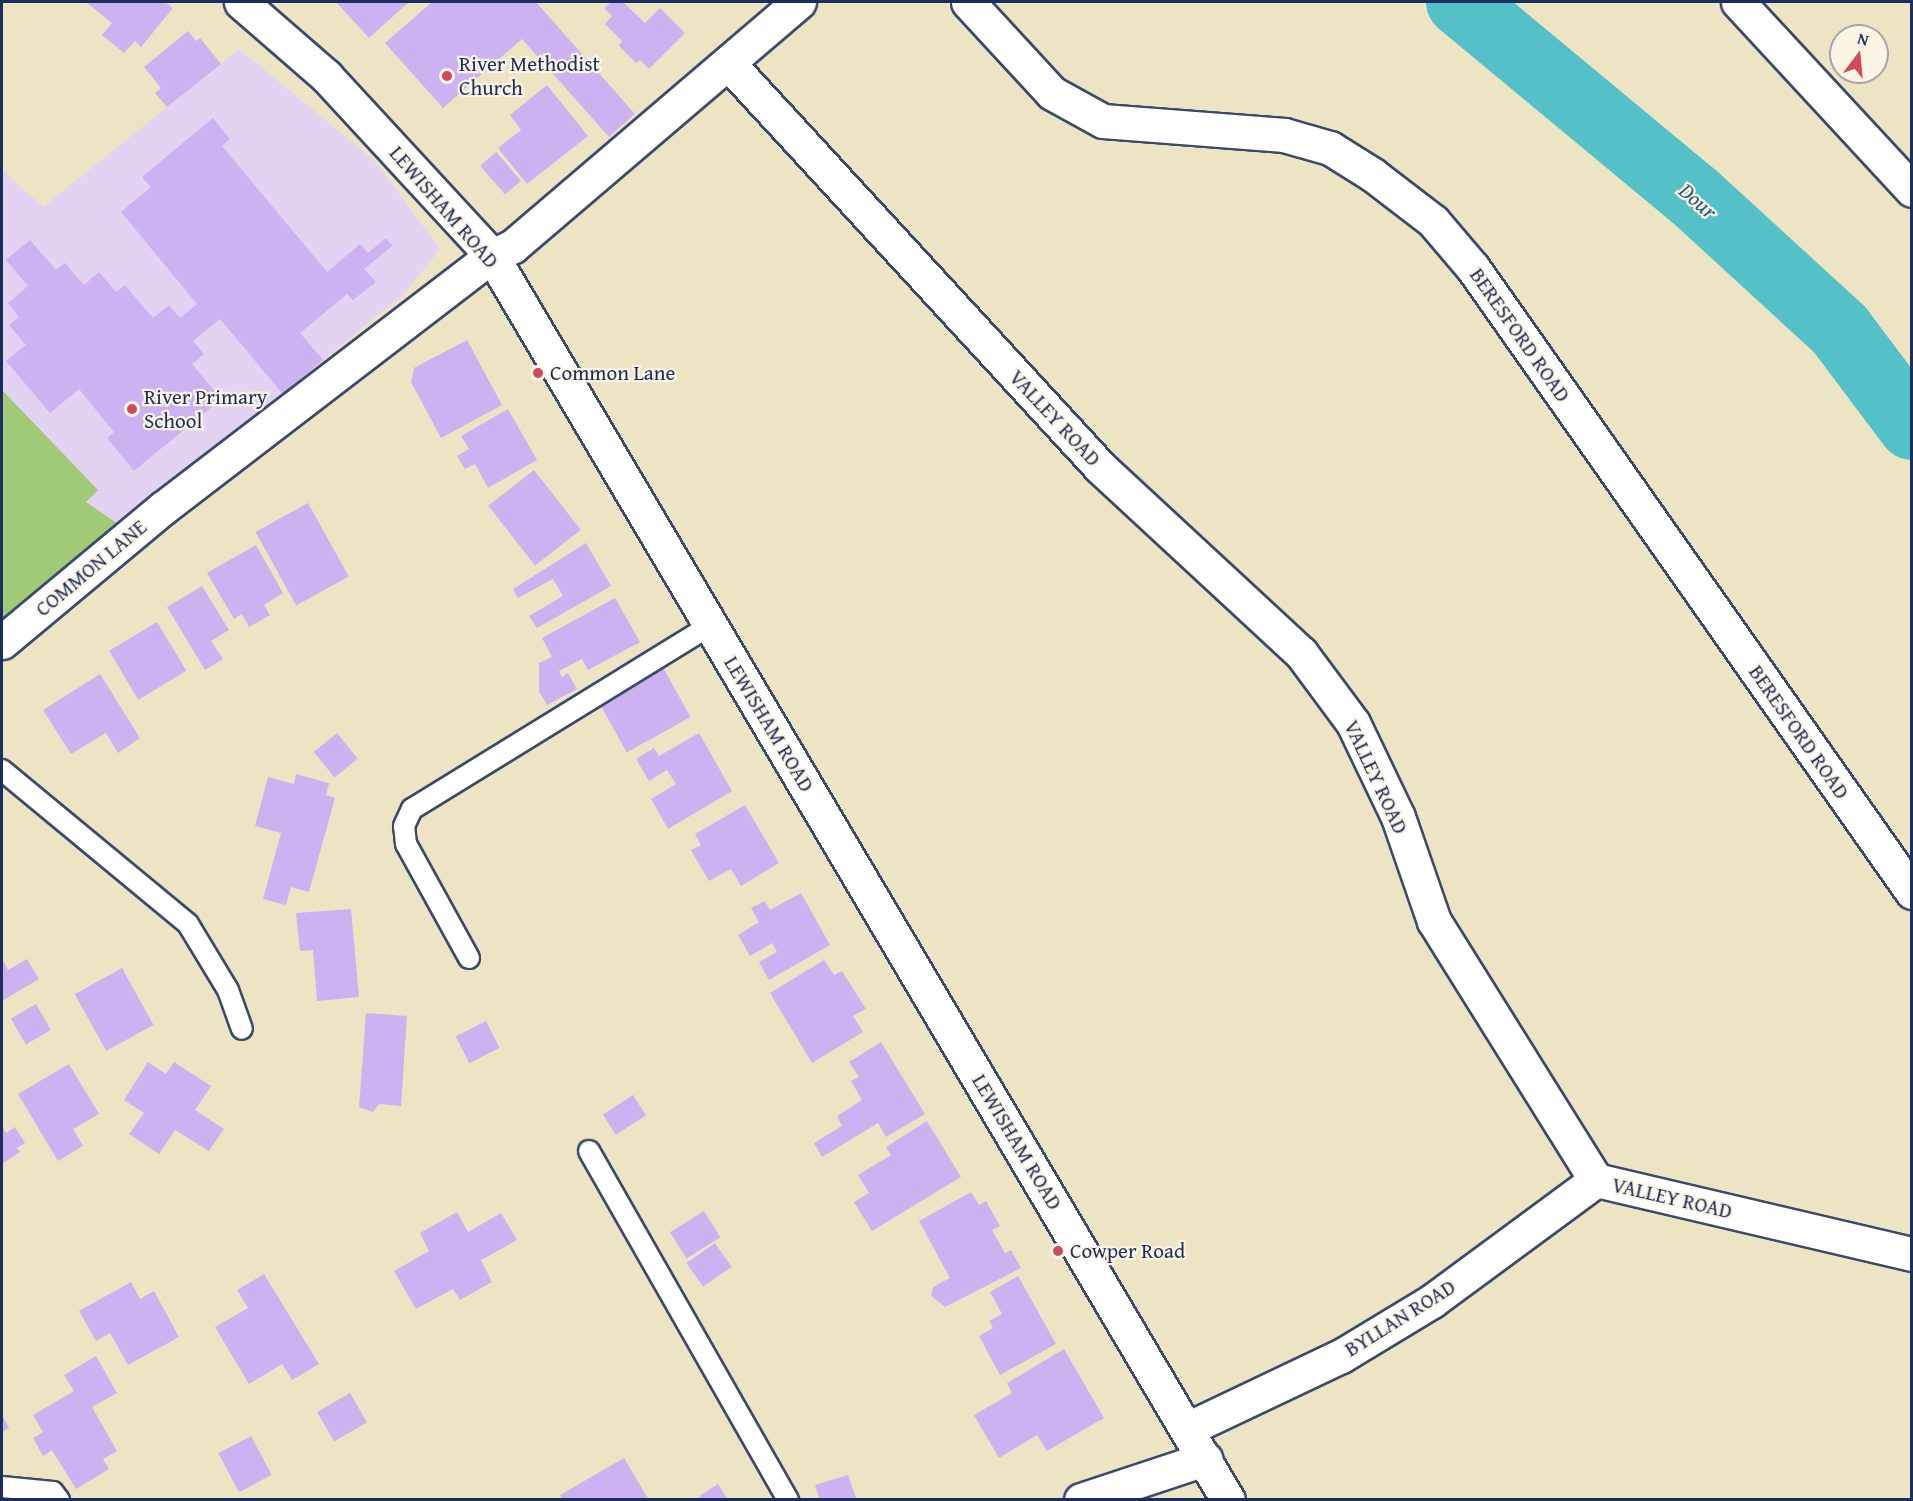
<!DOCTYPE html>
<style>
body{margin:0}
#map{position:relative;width:1913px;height:1501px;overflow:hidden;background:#ede4c4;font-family:"Gentium Book Plus",serif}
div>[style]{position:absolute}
.built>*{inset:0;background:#e3d3f2}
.green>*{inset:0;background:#a1ca76}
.river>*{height:68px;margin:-34px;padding:0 34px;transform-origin:34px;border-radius:34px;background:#53c1c7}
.building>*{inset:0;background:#cdb2f2;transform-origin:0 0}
.roads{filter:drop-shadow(2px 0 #3a4a6d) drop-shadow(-2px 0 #3a4a6d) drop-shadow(0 2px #3a4a6d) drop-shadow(0 -2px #3a4a6d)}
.service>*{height:20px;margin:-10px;padding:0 10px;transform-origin:10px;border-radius:10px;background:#fff}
.minor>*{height:33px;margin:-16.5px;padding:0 16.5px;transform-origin:16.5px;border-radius:16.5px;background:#fff}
.dots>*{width:16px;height:16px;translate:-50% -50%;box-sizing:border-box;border:3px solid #fcf5e5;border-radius:50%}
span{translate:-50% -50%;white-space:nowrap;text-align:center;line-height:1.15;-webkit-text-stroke:4.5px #fcf5e5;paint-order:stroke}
.poi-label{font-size:21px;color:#1b2f5e}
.left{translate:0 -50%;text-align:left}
.street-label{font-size:21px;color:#1b2f5e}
.water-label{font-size:22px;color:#2c5b7e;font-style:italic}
.frame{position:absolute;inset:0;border:3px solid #1b2f5e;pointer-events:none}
.north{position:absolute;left:1829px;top:24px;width:60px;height:60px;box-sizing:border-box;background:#fcf5e5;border:2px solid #a2a6af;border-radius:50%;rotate:16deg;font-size:16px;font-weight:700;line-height:24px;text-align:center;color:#1b2f5e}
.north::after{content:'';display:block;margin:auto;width:21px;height:27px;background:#d1495b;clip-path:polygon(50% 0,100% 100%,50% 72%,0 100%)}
</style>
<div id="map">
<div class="built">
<div style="clip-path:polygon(239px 49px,375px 161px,440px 249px,405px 293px,2px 624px,2px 170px,43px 207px)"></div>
</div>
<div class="green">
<div style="clip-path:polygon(2px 390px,98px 490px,86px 502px,121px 526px,2px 624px)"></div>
</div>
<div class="river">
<div style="left:1460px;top:2px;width:305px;rotate:39.7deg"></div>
<div style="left:1695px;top:197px;width:197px;rotate:42.5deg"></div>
<div style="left:1840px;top:330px;width:120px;rotate:53.1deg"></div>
</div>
<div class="building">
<div style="clip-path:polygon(86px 2px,165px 2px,173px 8px,141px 47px,135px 41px,124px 53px,102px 35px,112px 23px)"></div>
<div style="clip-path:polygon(336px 2px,409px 2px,369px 38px)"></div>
<div style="clip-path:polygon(432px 2px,536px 2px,635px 114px,609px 137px,522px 39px,443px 108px,385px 43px)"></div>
<div style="clip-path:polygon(611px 2px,623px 2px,645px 23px,660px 8px,685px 33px,649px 69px,640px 60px,636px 63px,619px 46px,622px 41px,605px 24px,612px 16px,604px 8px)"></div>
<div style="clip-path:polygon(188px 31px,196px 41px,200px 38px,221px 64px,167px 107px,155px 93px,161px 88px,144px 67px)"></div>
<div style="clip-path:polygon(547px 85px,588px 136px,527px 184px,498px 148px,521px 130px,510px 115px)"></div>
<div style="clip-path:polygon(213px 118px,230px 139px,222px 146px,327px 272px,360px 244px,368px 253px,386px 238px,392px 246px,364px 269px,376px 282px,353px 300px,347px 294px,300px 333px,323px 360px,283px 394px,220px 319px,193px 341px,204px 354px,192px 364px,221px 399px,134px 471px,107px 438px,114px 432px,79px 389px,50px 413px,6px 361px,26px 345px,9px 325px,19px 317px,8px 303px,28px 286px,6px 260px,30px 240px,56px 270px,65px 263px,84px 285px,99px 272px,116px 292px,125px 285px,153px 318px,169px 305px,180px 318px,197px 304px,121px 212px,151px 187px,142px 177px)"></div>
<div style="left:496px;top:152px;width:38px;height:21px;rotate:49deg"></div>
<div style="clip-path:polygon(467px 340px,502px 405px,441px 438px,411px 382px,414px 368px)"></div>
<div style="clip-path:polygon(508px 409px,537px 460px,488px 488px,475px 464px,465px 469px,457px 456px,469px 449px,461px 436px)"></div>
<div style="left:534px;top:470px;width:76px;height:58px;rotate:52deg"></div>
<div style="left:308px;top:503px;width:84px;height:60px;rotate:61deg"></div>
<div style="clip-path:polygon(586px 543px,611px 586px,537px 628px,529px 616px,563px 596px,553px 579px,518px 598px,513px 589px)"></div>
<div style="clip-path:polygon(256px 545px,283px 593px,264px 605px,270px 615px,249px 627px,242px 614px,234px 619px,207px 573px)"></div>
<div style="clip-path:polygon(202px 586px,229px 630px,211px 641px,223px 659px,205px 670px,167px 607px)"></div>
<div style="clip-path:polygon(615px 598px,640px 642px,588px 670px,582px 659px,559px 671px,562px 677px,568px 673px,577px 689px,547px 705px,539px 691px,539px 663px,552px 657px,542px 638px)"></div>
<div style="left:157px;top:622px;width:57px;height:56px;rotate:59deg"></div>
<div style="left:660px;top:662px;width:63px;height:73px;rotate:61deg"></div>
<div style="clip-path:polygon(100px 674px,140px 738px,118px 753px,106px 733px,71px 754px,43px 710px)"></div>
<div style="left:337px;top:733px;width:33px;height:30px;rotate:51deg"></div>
<div style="clip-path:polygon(699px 733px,732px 791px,668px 829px,651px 799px,676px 784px,667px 770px,649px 781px,636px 759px,654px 748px,659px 756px)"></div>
<div style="clip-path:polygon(296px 774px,329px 783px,326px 795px,335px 798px,309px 892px,291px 887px,286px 905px,263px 899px,281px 833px,255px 826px,268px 777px,294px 784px)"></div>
<div style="clip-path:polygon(745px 805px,779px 863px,741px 886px,731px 869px,709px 881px,691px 850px,701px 845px,695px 834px)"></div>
<div style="clip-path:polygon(801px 893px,830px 945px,769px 980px,759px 962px,777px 952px,772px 943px,750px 956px,738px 935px,759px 922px,751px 908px,765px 901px,770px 910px)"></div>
<div style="clip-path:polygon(351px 909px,359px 997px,317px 1001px,313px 950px,300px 951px,296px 913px)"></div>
<div style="clip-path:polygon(2px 959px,8px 970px,27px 959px,39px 979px,2px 1001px)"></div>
<div style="clip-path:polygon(824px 960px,834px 975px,842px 971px,866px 1009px,853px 1016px,863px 1032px,812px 1063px,770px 993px)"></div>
<div style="left:122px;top:968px;width:65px;height:54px;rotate:61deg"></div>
<div style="left:36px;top:1004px;width:30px;height:29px;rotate:60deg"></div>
<div style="clip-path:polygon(366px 1013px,407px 1016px,401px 1106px,379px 1104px,373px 1112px,359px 1107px)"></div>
<div style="left:486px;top:1021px;width:30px;height:34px;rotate:63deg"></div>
<div style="clip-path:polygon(881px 1042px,925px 1114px,886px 1137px,878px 1123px,822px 1157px,814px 1143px,842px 1126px,837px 1116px,862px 1100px,851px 1081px,859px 1077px,849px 1062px)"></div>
<div style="clip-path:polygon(148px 1062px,166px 1074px,174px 1062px,211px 1086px,195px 1110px,224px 1129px,209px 1151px,175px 1130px,159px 1154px,129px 1134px,144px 1113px,124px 1100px)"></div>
<div style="clip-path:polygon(69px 1064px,99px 1114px,73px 1129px,83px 1146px,58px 1161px,18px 1094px)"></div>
<div style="left:633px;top:1095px;width:24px;height:36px;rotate:57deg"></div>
<div style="clip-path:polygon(927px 1121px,961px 1177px,872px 1231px,854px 1202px,869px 1193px,858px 1175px,891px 1155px,886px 1147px)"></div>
<div style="clip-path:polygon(2px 1125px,6px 1133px,15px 1127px,25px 1143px,17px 1148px,20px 1152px,2px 1164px)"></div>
<div style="clip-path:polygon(971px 1192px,979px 1205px,986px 1201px,1000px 1226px,992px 1230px,1005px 1253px,1011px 1250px,1021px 1268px,945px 1307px,931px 1296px,933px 1287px,950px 1278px,919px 1221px)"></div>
<div style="left:704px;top:1211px;width:31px;height:40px;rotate:58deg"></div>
<div style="clip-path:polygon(457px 1212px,468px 1232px,501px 1213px,517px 1240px,481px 1260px,492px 1282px,460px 1300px,453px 1289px,416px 1309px,394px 1271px,429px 1251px,420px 1233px)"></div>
<div style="left:715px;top:1243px;width:29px;height:35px;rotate:55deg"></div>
<div style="clip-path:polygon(264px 1274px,319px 1364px,292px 1380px,282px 1364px,249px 1384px,215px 1327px,248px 1308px,237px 1290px)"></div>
<div style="clip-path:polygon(1018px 1276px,1056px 1344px,1000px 1375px,979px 1336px,993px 1328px,989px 1321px,1002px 1314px,990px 1292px)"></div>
<div style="clip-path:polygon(131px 1282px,140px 1299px,154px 1291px,179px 1337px,128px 1365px,110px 1333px,96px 1341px,79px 1311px)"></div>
<div style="clip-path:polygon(1064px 1349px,1104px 1418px,1047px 1451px,1037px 1435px,999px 1458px,974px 1415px,1012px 1393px,1007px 1383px)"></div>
<div style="clip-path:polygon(96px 1356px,117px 1393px,92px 1407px,117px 1451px,103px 1459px,109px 1469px,76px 1489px,52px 1450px,43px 1456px,33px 1438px,43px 1432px,33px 1415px,74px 1391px,64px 1375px)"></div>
<div style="left:350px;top:1393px;width:34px;height:38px;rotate:60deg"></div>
<div style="clip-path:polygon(2px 1415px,9px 1428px,2px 1432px)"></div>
<div style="left:251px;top:1436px;width:44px;height:37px;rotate:62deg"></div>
<div style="clip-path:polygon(624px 1458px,649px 1500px,563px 1500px,560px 1495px)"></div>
<div style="clip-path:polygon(848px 1475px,856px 1498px,820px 1500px,815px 1485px)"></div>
<div style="clip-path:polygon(718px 1484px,728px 1500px,701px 1500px,699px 1496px)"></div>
</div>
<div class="roads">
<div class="service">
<div style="left:2px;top:770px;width:241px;rotate:39.6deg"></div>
<div style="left:188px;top:924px;width:77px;rotate:58.8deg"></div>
<div style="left:228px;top:990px;width:41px;rotate:70.3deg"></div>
<div style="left:469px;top:958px;width:130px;rotate:-118.9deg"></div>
<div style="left:406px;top:844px;width:18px;rotate:-96deg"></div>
<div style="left:404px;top:826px;width:19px;rotate:-65deg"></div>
<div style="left:412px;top:809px;width:351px;rotate:-31.6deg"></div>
<div style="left:589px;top:1151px;width:402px;rotate:60.3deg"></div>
<div style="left:2px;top:1487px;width:51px;rotate:5.6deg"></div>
<div style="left:53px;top:1492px;width:10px;rotate:53deg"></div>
</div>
<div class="minor">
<div style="left:241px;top:2px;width:113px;rotate:41deg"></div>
<div style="left:326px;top:76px;width:245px;rotate:47.3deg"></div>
<div style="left:492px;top:256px;width:1445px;rotate:59.39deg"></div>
<div style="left:968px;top:2px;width:124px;rotate:47.3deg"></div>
<div style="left:1052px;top:93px;width:58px;rotate:28.8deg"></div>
<div style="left:1103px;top:121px;width:182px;rotate:4.4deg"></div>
<div style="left:1284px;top:135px;width:48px;rotate:15.8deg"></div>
<div style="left:1330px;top:148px;width:51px;rotate:32.1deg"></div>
<div style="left:1373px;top:175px;width:76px;rotate:37.5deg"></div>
<div style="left:1433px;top:221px;width:62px;rotate:49.6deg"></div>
<div style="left:1473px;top:268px;width:763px;rotate:54.87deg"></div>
<div style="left:1738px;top:2px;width:256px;rotate:47.2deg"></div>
<div style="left:730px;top:65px;width:546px;rotate:47.37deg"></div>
<div style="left:1100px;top:467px;width:274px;rotate:42.8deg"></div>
<div style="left:1301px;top:653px;width:87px;rotate:53.4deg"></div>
<div style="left:1353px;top:723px;width:104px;rotate:64.4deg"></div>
<div style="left:1398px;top:817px;width:110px;rotate:70.9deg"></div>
<div style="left:1434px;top:921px;width:305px;rotate:58deg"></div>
<div style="left:1596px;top:1180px;width:325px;rotate:13.2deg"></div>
<div style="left:2px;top:642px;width:209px;rotate:-39.8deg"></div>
<div style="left:163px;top:508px;width:414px;rotate:-37.5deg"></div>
<div style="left:492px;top:256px;width:23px;rotate:-25deg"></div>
<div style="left:513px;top:246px;width:376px;rotate:-40.5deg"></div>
<div style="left:1187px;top:1429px;width:170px;rotate:-25.4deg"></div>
<div style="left:1341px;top:1356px;width:106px;rotate:-31.1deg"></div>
<div style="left:1432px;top:1301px;width:204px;rotate:-36.4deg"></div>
<div style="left:1081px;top:1500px;width:131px;rotate:-18.3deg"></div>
</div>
</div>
<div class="dots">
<div style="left:447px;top:76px;background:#d1495b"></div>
<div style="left:538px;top:373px;background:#d1495b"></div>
<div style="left:132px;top:409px;background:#d1495b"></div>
<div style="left:1058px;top:1251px;background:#d1495b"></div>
</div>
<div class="poi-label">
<span class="left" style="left:459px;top:76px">River Methodist<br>Church</span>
<span class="left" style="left:550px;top:373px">Common Lane</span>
<span class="left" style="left:144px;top:409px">River Primary<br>School</span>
<span class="left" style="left:1070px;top:1251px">Cowper Road</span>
</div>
<div class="street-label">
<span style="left:444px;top:207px;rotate:49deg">LEWISHAM ROAD</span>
<span style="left:1520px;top:335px;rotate:55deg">BERESFORD ROAD</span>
<span style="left:1055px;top:418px;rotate:47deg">VALLEY ROAD</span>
<span style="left:91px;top:568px;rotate:-40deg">COMMON LANE</span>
<span style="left:769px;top:724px;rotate:59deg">LEWISHAM ROAD</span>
<span style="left:1799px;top:732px;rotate:55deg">BERESFORD ROAD</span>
<span style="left:1376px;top:777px;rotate:65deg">VALLEY ROAD</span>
<span style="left:1017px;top:1142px;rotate:59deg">LEWISHAM ROAD</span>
<span style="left:1672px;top:1198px;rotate:13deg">VALLEY ROAD</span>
<span style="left:1400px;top:1318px;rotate:-32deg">BYLLAN ROAD</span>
</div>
<div class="water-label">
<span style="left:1698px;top:201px;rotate:41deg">Dour</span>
</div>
<div class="frame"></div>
<div class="north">N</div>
</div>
